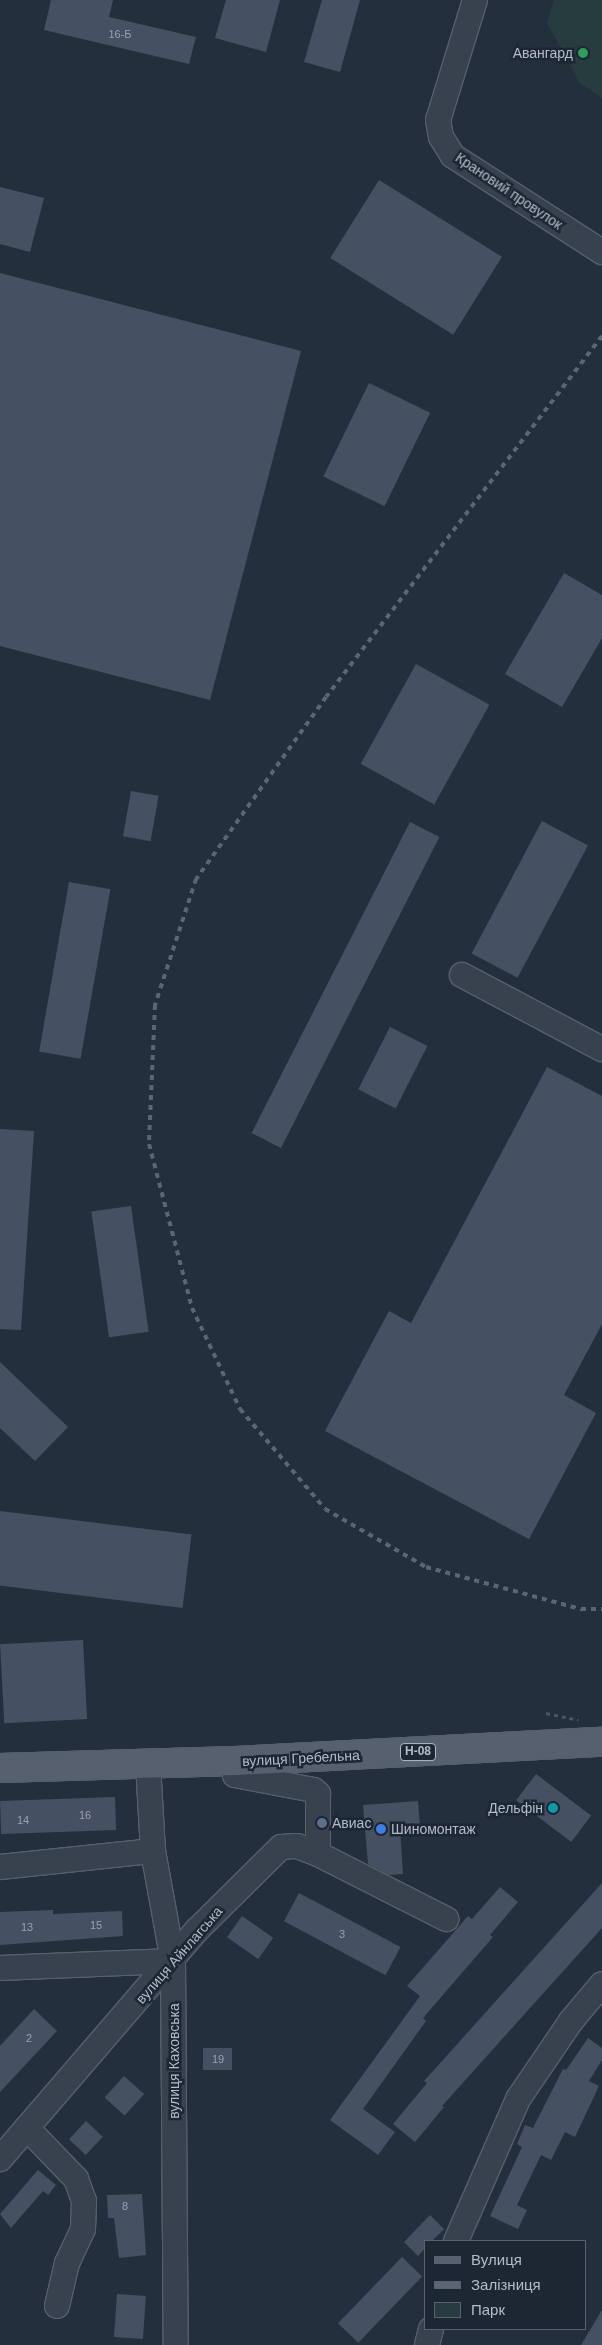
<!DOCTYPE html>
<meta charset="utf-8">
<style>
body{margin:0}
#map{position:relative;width:602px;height:2345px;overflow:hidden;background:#242f3e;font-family:Helvetica,sans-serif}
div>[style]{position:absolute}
.green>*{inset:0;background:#263c3f}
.building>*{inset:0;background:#455162;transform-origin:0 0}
.path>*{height:3px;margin-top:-1.5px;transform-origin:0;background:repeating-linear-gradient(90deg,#44595c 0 4px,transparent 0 8px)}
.roads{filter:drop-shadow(1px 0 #565f6c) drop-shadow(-1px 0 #565f6c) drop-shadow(0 1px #565f6c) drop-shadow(0 -1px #565f6c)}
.minor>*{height:24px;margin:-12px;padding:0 12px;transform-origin:12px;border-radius:12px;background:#38414e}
.major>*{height:28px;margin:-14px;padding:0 14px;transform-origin:14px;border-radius:14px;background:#56606e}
.rail>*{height:4px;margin-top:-2px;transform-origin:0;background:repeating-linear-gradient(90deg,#5a6575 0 5px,transparent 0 10px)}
.dots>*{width:14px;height:14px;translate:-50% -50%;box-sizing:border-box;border:2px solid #1d2633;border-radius:50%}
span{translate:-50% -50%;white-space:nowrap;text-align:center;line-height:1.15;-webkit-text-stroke:5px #1d2633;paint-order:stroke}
.number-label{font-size:11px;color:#98a1af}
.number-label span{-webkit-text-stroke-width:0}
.shield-label span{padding:1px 4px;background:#1d2633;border:1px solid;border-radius:4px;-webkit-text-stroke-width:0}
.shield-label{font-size:12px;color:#b4bcc9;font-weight:700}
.poi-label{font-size:14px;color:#b4bcc9}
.right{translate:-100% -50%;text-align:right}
.left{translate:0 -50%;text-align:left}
.street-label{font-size:14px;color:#b4bcc9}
.legend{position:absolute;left:424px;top:2240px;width:162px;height:90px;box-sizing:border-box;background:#1d2633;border:1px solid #59626f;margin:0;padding:6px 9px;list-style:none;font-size:15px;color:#b4bcc9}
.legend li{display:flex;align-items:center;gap:10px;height:25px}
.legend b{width:25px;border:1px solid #59626f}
</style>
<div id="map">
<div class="green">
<div style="clip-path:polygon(554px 0,602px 0,602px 98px,580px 83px,547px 23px)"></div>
</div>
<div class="building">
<div style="clip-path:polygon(51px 0,113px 0,109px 17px,196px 37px,189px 64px,44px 30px)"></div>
<div style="clip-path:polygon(226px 0,280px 0,266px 52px,215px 38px)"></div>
<div style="clip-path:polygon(322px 0,360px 0,340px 72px,304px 62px)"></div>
<div style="left:379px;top:180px;width:145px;height:92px;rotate:32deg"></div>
<div style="clip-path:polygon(0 187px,44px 198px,30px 252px,0 244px)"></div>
<div style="clip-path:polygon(0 273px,301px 351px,210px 700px,0 646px)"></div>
<div style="left:369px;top:383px;width:68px;height:104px;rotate:26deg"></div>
<div style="clip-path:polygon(564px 573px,602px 595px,602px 638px,562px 707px,505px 674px)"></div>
<div style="left:416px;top:664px;width:84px;height:114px;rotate:29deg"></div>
<div style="left:131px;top:791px;width:28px;height:46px;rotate:10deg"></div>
<div style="left:542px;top:821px;width:52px;height:150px;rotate:28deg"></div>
<div style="left:410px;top:822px;width:33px;height:349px;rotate:27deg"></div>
<div style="left:69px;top:882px;width:42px;height:172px;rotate:10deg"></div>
<div style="left:390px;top:1027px;width:42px;height:70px;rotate:27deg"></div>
<div style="clip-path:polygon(547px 1067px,602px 1096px,602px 1324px,564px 1395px,596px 1413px,529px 1539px,325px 1431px,389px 1311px,411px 1323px)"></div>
<div style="clip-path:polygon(0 1129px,34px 1131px,21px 1330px,0 1329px)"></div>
<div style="left:131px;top:1206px;width:127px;height:40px;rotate:82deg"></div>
<div style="clip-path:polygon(0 1362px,68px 1427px,35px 1461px,0 1428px)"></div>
<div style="left:0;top:1511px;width:193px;height:74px;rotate:7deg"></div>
<div style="left:83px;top:1640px;width:79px;height:83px;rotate:87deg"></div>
<div style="left:536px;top:1774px;width:69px;height:33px;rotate:37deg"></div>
<div style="left:115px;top:1797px;width:33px;height:115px;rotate:88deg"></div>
<div style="clip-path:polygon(418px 1801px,420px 1826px,400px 1828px,403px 1874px,389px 1875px,368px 1864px,363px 1805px)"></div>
<div style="clip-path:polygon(602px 1883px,602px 1928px,442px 2106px,444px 2107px,415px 2142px,393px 2124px,427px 2083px,424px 2081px)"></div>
<div style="clip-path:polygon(500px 1887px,518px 1902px,490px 1935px,493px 1937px,423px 2018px,426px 2021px,363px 2109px,395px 2132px,378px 2155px,330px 2120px,420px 1996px,407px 1986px,468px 1916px,472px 1919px)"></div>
<div style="left:299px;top:1893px;width:115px;height:32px;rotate:28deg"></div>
<div style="clip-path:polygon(53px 1910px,53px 1914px,122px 1911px,123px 1936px,0 1945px,0 1912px)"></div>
<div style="left:242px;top:1916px;width:38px;height:26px;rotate:35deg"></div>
<div style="clip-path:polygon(34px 2009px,57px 2031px,0 2092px,0 2046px)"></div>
<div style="clip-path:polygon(588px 2038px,602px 2048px,602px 2060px,589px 2081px,599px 2086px,575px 2137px,565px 2132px,551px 2160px,541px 2155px,517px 2205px,527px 2210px,518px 2229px,490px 2216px,522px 2147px,517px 2144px,525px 2125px,533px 2128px,563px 2069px,566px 2070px)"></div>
<div style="left:203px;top:2048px;width:29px;height:22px"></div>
<div style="left:124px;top:2076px;width:27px;height:29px;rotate:42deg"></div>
<div style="left:86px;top:2121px;width:23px;height:25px;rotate:43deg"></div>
<div style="clip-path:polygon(38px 2170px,56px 2185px,48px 2195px,43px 2191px,11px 2228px,0 2214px)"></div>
<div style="clip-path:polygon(142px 2194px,146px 2255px,119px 2258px,114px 2218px,108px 2218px,107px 2195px)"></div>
<div style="clip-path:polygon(430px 2215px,444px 2229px,432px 2241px,426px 2241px,426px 2247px,418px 2256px,404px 2242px)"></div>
<div style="left:402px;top:2257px;width:28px;height:92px;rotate:44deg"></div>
<div style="left:117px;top:2294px;width:29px;height:43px;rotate:4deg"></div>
<div style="clip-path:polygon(602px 2310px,602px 2345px,581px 2345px)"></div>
</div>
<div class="path">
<div style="left:546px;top:1713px;width:33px;rotate:12deg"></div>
</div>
<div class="roads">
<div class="minor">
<div style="left:475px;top:0;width:126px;rotate:107.1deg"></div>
<div style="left:438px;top:120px;width:17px;rotate:80deg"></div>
<div style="left:441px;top:137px;width:22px;rotate:58deg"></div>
<div style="left:453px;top:156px;width:177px;rotate:32.8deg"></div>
<div style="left:462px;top:975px;width:158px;rotate:27.9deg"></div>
<div style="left:235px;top:1761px;width:14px;rotate:90deg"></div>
<div style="left:235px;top:1775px;width:80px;rotate:10.8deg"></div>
<div style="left:314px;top:1790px;width:6px;rotate:45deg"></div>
<div style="left:318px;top:1794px;width:60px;rotate:90deg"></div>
<div style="left:148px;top:1764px;width:87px;rotate:86.7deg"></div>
<div style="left:153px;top:1851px;width:112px;rotate:79.7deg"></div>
<div style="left:173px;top:1961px;width:384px;rotate:89.6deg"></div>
<div style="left:0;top:1867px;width:154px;rotate:-6deg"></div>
<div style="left:0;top:1968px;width:173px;rotate:-2.3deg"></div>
<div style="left:27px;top:2128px;width:71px;rotate:46.1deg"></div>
<div style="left:76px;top:2179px;width:23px;rotate:70deg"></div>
<div style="left:84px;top:2201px;width:28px;rotate:92deg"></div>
<div style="left:83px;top:2229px;width:38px;rotate:115deg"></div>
<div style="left:67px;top:2263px;width:44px;rotate:103.1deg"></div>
<div style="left:0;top:2159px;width:302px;rotate:-49.3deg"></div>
<div style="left:197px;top:1930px;width:118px;rotate:-44.7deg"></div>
<div style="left:281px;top:1847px;width:16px;rotate:-4deg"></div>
<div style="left:297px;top:1846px;width:22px;rotate:21deg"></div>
<div style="left:318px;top:1854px;width:144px;rotate:26.9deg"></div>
<div style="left:456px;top:2241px;width:155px;rotate:-66.4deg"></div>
<div style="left:518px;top:2099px;width:94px;rotate:-55.8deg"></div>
<div style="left:571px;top:2021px;width:48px;rotate:-50deg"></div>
<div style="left:427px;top:2345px;width:16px;rotate:-76deg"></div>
</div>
<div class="major">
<div style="left:0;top:1768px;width:235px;rotate:-1.7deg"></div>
<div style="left:235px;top:1761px;width:367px;rotate:-3deg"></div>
</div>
</div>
<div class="rail">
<div style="left:602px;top:336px;width:454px;rotate:127.4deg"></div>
<div style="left:326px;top:697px;width:224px;rotate:125.5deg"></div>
<div style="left:196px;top:879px;width:133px;rotate:108deg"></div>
<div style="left:155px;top:1005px;width:139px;rotate:92.5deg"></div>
<div style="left:149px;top:1144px;width:170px;rotate:75.3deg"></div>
<div style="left:192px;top:1308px;width:112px;rotate:64.6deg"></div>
<div style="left:240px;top:1409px;width:131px;rotate:49.6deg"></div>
<div style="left:325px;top:1509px;width:116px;rotate:29.9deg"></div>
<div style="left:426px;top:1567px;width:161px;rotate:15.2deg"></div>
<div style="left:581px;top:1609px;width:21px"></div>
</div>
<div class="dots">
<div style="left:583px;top:53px;background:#2e9e5b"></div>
<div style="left:553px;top:1808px;background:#0f9aa8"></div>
<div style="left:322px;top:1823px;background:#5c6f8a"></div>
<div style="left:381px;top:1829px;background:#3f7fe0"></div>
</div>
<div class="number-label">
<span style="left:120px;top:34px">16-Б</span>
<span style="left:85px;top:1815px">16</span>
<span style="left:23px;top:1820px">14</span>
<span style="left:96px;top:1925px">15</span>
<span style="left:27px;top:1927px">13</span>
<span style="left:342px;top:1934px">3</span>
<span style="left:29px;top:2038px">2</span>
<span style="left:218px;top:2059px">19</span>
<span style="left:125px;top:2206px">8</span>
</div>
<div class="shield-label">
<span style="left:418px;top:1752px">Н-08</span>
</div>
<div class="poi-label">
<span class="right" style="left:573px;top:53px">Авангард</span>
<span class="right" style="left:543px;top:1808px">Дельфін</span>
<span class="left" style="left:332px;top:1823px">Авиас</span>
<span class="left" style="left:391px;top:1829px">Шиномонтаж</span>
</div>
<div class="street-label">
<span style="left:509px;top:191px;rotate:34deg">Крановий провулок</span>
<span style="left:301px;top:1758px;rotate:-3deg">вулиця Гребельна</span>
<span style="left:179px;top:1955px;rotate:-49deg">вулиця Айнлагська</span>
<span style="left:174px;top:2061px;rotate:-90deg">вулиця Каховська</span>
</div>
<ul class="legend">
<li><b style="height:6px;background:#56606e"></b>Вулиця</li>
<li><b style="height:6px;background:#5a6575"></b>Залізниця</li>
<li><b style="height:14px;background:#263c3f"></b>Парк</li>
</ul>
</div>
